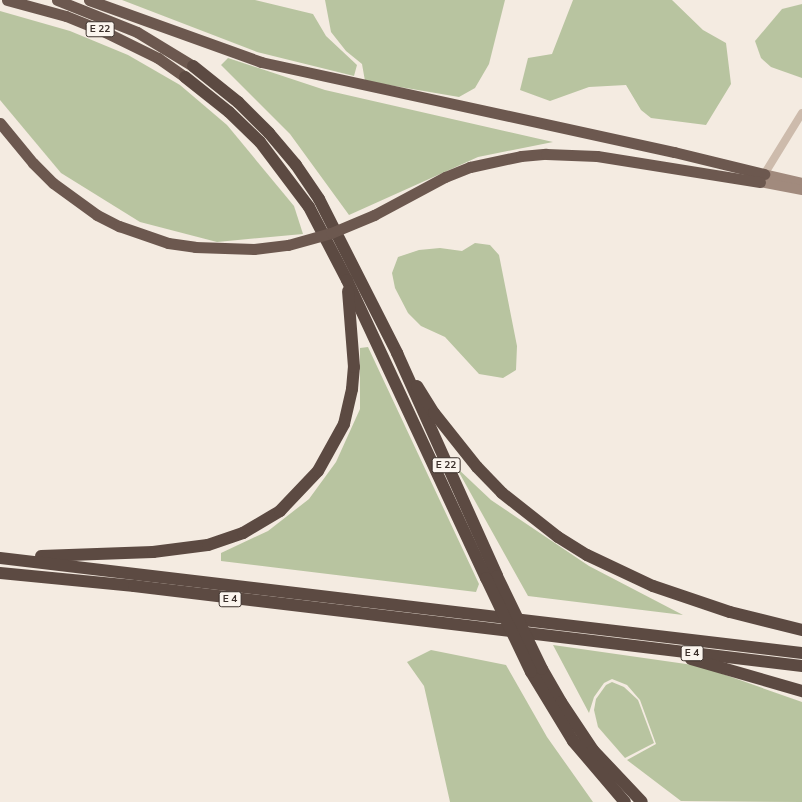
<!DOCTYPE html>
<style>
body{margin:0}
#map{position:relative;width:802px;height:802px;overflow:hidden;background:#f4ebe1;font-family:Mulish,sans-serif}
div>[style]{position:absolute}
.green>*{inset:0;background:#b8c4a0}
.minor>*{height:8px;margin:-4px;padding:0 4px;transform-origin:4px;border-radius:4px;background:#cdbbac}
.secondary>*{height:10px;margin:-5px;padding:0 5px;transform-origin:5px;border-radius:5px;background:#a18a7d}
.trunk>*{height:11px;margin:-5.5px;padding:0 5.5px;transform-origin:5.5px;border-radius:5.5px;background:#6c584f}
.motorway>*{height:12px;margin:-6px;padding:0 6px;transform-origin:6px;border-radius:6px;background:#5c4a42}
.trunk-bridge>*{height:11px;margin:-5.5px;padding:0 5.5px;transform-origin:5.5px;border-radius:5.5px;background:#6c584f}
.motorway-bridge>*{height:12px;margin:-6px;padding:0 6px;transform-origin:6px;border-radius:6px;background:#5c4a42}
span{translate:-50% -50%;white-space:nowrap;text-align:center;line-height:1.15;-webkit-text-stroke:3px #fbf5ee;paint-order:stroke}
.shield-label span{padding:1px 3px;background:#fbf5ee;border:1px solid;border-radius:3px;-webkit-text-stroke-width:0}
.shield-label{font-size:10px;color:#3b302b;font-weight:700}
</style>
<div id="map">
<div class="green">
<div style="clip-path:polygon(122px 0,255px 0,313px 14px,326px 36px,357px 65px,354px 76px,257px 52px)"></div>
<div style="clip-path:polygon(325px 0,505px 0,489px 64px,475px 88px,459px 97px,365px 81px,362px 64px,346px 51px,331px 32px)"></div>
<div style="clip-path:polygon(573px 0,672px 0,703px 30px,726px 43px,731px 84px,706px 125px,651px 118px,641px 110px,626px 85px,589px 87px,550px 101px,520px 90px,528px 58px,552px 54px)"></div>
<div style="clip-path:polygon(802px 4px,802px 78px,771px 67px,761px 58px,755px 41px,782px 9px)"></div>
<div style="clip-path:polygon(0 11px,70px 31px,128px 55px,180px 85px,227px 125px,294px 206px,303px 234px,217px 242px,140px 222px,61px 173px,0 100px)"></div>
<div style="clip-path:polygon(228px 58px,325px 90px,553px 142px,478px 157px,349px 215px,290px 134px,221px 65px)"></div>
<div style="clip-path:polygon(475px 243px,490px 245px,499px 255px,517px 346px,516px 370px,503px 378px,479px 374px,445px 337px,421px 326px,408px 313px,395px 288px,392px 273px,398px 257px,419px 250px,440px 248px,462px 251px)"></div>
<div style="clip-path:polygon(368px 347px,479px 584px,476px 592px,221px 561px,221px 553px,268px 531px,309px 499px,336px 462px,360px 409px,360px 348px)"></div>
<div style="clip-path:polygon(456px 467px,491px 500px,589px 566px,683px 615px,528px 596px)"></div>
<div style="clip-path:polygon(553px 645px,700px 666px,802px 702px,802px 802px,681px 801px,627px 760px,656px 744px,640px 700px,627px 685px,612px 679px,604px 683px,594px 697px,589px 713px)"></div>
<div style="clip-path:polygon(431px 650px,506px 665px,547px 737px,593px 802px,450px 802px,424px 686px,407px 662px)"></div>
<div style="clip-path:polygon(612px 682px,624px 687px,638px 700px,654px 743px,625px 758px,598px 727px,594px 710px,596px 699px,606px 685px)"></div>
</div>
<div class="minor">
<div style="left:762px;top:178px;width:76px;rotate:-58.4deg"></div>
</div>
<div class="secondary">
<div style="left:764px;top:174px;width:39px;rotate:13deg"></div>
<div style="left:760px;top:182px;width:43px;rotate:10.8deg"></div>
</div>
<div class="trunk">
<div style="left:7px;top:0;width:61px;rotate:15.2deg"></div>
<div style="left:66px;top:16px;width:35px;rotate:22deg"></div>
<div style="left:99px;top:29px;width:66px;rotate:26.2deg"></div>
<div style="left:158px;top:58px;width:33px;rotate:35deg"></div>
<div style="left:57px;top:0;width:86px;rotate:21.8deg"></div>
<div style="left:137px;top:32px;width:66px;rotate:31.3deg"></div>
<div style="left:89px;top:0;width:183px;rotate:19.8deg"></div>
<div style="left:261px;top:62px;width:423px;rotate:12.3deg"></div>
<div style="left:674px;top:152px;width:93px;rotate:13.7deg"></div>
<div style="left:0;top:123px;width:52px;rotate:50.5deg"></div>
<div style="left:33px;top:163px;width:28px;rotate:45deg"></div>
<div style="left:53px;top:183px;width:54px;rotate:36deg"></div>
<div style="left:97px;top:215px;width:25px;rotate:27deg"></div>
<div style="left:119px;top:226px;width:52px;rotate:19.1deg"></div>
<div style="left:168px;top:243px;width:27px;rotate:8deg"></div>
<div style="left:195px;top:247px;width:59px;rotate:1.9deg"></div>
<div style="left:254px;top:249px;width:34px;rotate:-7deg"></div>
<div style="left:374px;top:215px;width:81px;rotate:-28.2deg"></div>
<div style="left:445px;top:177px;width:27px;rotate:-22deg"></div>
<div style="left:470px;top:167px;width:52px;rotate:-12.2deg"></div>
<div style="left:521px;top:156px;width:25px;rotate:-5deg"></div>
<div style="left:546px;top:154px;width:51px;rotate:2.2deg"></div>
<div style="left:597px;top:156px;width:165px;rotate:9.1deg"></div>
</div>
<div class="motorway">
<div style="left:193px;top:66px;width:58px;rotate:38.7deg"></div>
<div style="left:238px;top:102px;width:44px;rotate:45deg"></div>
<div style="left:269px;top:133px;width:42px;rotate:49.8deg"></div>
<div style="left:296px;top:165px;width:41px;rotate:55.9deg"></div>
<div style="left:319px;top:199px;width:173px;rotate:63.1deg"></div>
<div style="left:397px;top:353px;width:244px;rotate:65.8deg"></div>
<div style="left:185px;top:77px;width:56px;rotate:38.5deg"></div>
<div style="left:229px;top:112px;width:43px;rotate:44.1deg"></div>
<div style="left:260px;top:142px;width:81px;rotate:53deg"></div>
<div style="left:309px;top:207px;width:82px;rotate:62.5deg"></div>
<div style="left:347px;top:280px;width:329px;rotate:65deg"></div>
<div style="left:417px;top:386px;width:32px;rotate:58deg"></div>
<div style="left:434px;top:413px;width:69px;rotate:51.5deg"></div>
<div style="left:477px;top:467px;width:36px;rotate:46deg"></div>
<div style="left:502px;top:493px;width:71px;rotate:38.2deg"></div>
<div style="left:558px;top:537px;width:34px;rotate:32deg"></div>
<div style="left:587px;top:555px;width:73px;rotate:25.2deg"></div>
<div style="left:653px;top:586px;width:81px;rotate:18.7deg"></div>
<div style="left:730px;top:612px;width:74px;rotate:14deg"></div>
<div style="left:41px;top:556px;width:112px;rotate:-2deg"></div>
<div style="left:153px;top:552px;width:55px;rotate:-7.3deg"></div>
<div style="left:208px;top:545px;width:37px;rotate:-19deg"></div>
<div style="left:243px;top:533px;width:43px;rotate:-30.7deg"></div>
<div style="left:280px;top:511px;width:55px;rotate:-46.5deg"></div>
<div style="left:318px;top:471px;width:54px;rotate:-61deg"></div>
<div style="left:344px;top:424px;width:36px;rotate:-77deg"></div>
<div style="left:352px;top:389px;width:22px;rotate:-85deg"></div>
<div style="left:354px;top:367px;width:76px;rotate:-94.5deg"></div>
<div style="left:0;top:558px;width:808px;rotate:6.76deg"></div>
<div style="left:0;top:573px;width:135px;rotate:5.5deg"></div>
<div style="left:134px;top:586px;width:673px;rotate:6.83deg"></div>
<div style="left:691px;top:659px;width:116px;rotate:16.1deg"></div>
<div style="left:542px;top:669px;width:38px;rotate:60deg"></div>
<div style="left:561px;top:702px;width:58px;rotate:56.3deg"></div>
<div style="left:593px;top:750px;width:71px;rotate:46.7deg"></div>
<div style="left:531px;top:672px;width:81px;rotate:58.7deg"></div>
<div style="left:573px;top:741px;width:80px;rotate:49.6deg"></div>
</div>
<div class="trunk-bridge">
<div style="left:288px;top:245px;width:45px;rotate:-15.6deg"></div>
<div style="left:331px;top:233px;width:47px;rotate:-22.7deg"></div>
</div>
<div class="motorway-bridge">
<div style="left:497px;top:576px;width:103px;rotate:64.2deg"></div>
<div style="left:486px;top:578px;width:104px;rotate:64.4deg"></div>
</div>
<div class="shield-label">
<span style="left:100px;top:29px">E 22</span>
<span style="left:446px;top:465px">E 22</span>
<span style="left:230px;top:599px">E 4</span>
<span style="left:692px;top:653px">E 4</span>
</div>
</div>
